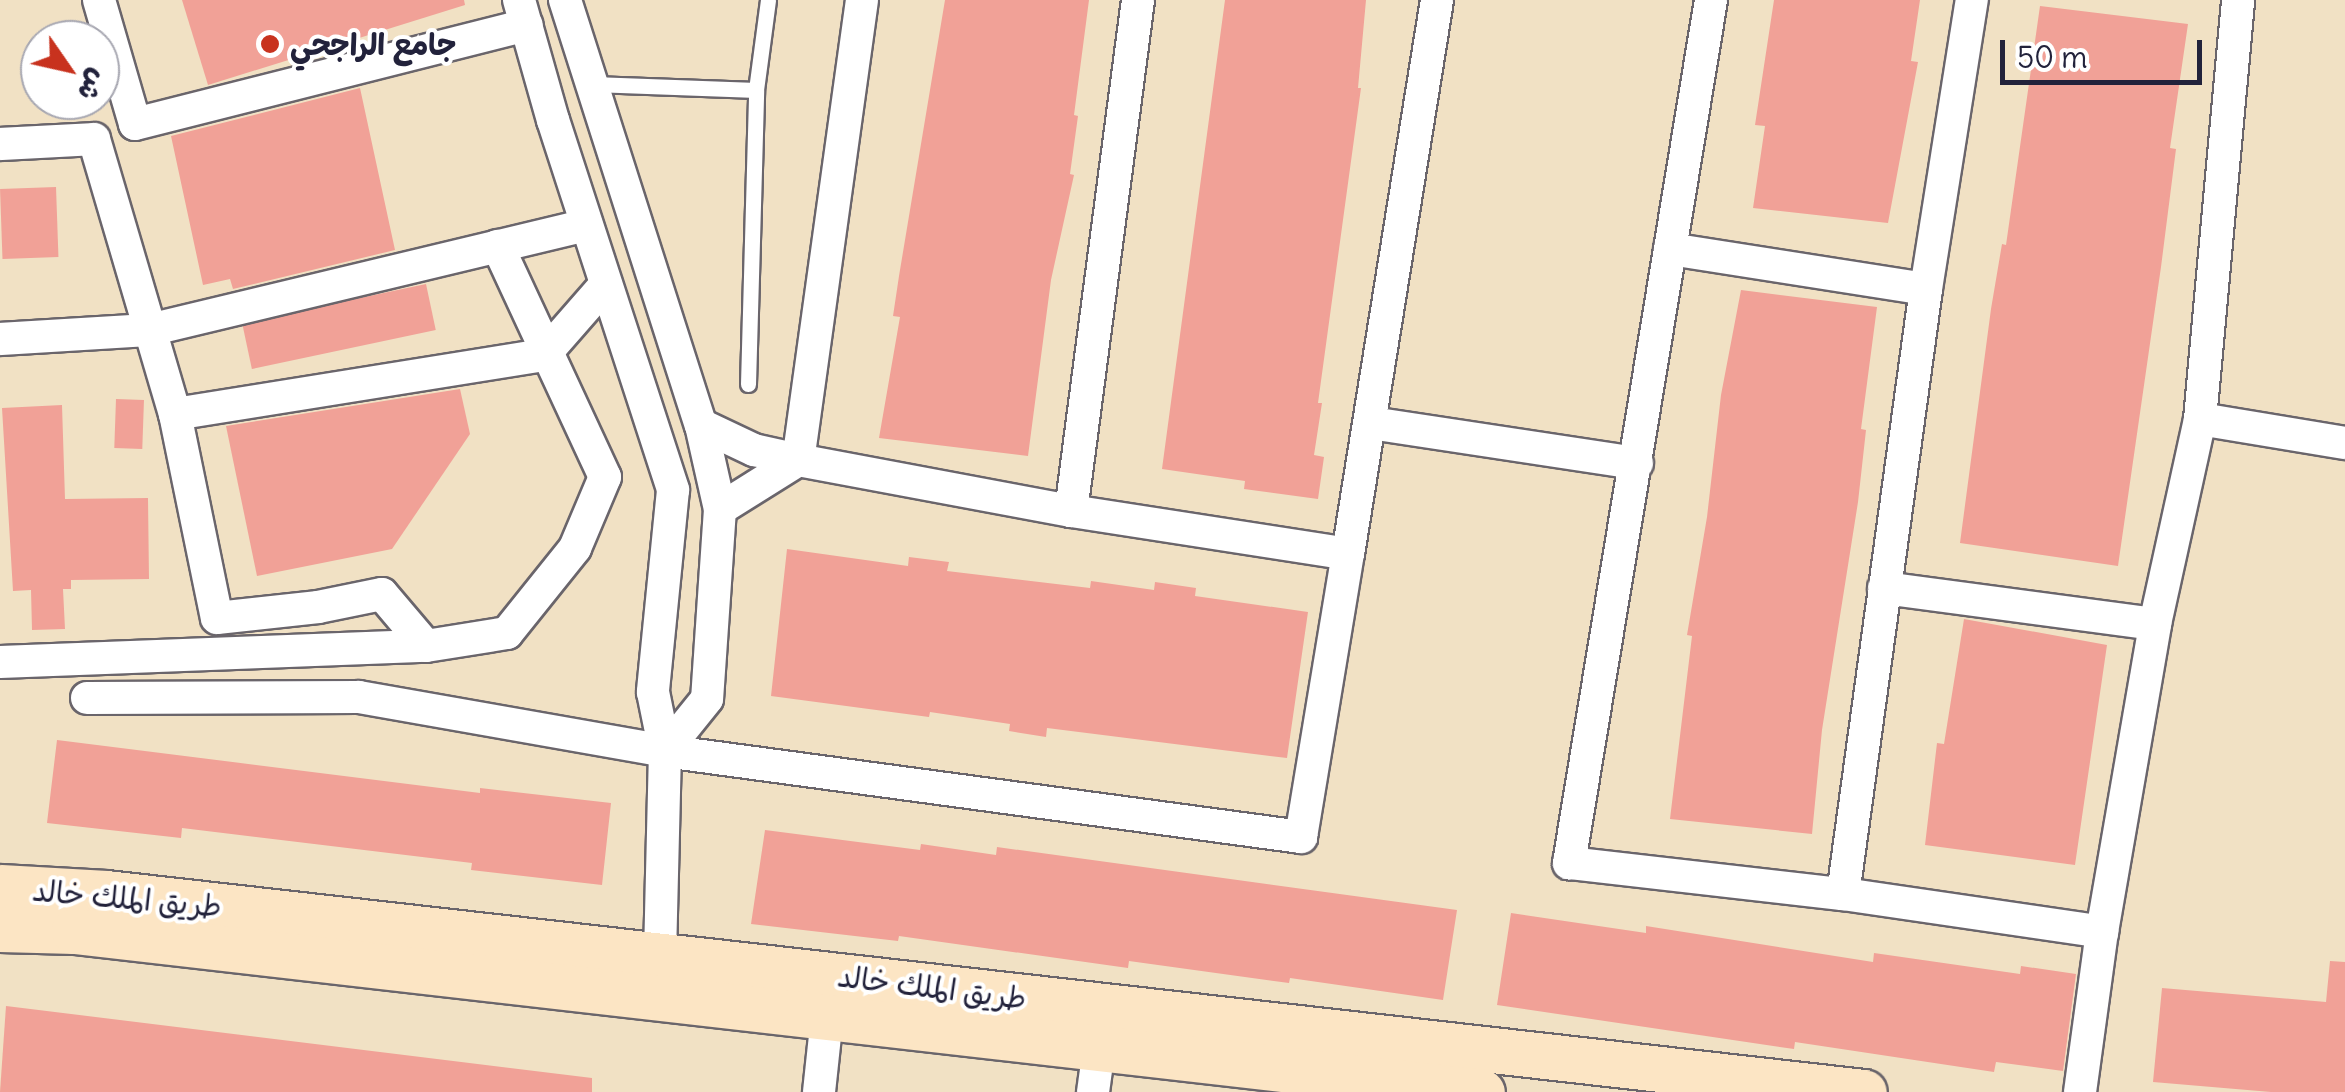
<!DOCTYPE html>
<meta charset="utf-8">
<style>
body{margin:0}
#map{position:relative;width:2345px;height:1092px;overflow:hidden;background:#f1e1c4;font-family:Delius,"Playpen Sans Arabic",sans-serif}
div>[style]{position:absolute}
.building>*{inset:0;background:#f1a197;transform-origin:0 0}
.roads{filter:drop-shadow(2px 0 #6a656b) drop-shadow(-2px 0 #6a656b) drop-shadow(0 2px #6a656b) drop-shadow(0 -2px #6a656b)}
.service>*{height:15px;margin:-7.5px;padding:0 7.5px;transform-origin:7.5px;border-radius:7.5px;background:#fff}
.minor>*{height:32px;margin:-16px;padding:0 16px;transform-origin:16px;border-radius:16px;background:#fff}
.secondary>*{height:45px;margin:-22.5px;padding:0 22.5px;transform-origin:22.5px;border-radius:22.5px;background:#fce5c4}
.dots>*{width:28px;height:28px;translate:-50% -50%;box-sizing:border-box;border:5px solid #fff;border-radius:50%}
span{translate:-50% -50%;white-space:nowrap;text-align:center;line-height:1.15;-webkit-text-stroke:8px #fff;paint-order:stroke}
.poi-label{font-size:30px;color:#22223b;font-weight:700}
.left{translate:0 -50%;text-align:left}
.street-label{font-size:30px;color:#22223b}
.north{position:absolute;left:20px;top:20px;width:100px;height:100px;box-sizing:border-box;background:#fff;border:2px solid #a7a7b1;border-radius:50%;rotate:124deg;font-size:28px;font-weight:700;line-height:40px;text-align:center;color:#22223b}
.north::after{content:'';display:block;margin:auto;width:35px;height:45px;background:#c8321e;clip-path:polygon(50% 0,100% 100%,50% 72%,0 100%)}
.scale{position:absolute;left:2000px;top:40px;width:202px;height:45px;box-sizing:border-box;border:5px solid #22223b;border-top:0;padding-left:12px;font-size:30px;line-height:35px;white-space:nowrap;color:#22223b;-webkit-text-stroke:8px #fff;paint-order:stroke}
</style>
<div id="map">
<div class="building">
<div style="clip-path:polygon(182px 0,464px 0,465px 5px,208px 85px)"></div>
<div style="clip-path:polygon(945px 0,1089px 0,1074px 115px,1078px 116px,1070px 174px,1074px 175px,1051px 280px,1028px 456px,879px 438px,900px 317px,893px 316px,899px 276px)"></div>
<div style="clip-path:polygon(1225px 0,1366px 0,1358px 88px,1361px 88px,1318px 403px,1322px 403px,1314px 455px,1324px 457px,1318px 499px,1244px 489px,1245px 481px,1162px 469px)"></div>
<div style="clip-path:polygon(1774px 0,1920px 0,1911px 61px,1918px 62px,1888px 223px,1753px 208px,1765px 126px,1755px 125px)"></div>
<div style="clip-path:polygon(2040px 6px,2188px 24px,2170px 148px,2176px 149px,2161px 267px,2118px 566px,1960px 543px,1991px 309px,2002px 244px,2006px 245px)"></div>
<div style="clip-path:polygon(360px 88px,395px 250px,233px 289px,230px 279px,203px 285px,171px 136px)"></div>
<div style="left:56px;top:187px;width:70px;height:56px;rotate:88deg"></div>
<div style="left:426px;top:284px;width:47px;height:188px;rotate:78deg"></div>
<div style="clip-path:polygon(1741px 290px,1877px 307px,1861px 429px,1866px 430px,1858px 502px,1822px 730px,1812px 834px,1670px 819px,1692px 636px,1687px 635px,1707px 517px,1721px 395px)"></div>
<div style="clip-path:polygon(460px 389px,470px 434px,392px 549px,257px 576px,226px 426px)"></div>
<div style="left:116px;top:399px;width:28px;height:49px;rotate:2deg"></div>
<div style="clip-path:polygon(62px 405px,65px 499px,148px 498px,149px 579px,71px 580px,71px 589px,63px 589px,65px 629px,32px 630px,31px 590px,13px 591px,2px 408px)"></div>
<div style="clip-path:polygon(787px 549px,908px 566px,909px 557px,949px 562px,947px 571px,1090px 588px,1091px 581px,1154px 590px,1155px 582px,1196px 588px,1195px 596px,1308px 612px,1287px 758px,1047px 728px,1046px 737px,1009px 731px,1010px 724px,930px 712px,929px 717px,771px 696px)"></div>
<div style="clip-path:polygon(1964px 619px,2107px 645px,2075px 865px,1925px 845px,1937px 743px,1944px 744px)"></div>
<div style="clip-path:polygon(57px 740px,480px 793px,480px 788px,611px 803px,602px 885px,471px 870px,472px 863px,182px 828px,181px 838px,47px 823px)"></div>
<div style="clip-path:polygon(765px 830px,920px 850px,921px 844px,996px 855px,997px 847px,1457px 910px,1443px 1000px,1290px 978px,1289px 983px,1129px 961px,1128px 968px,899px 936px,898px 941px,751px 924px)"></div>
<div style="clip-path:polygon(1511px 913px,1646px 933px,1646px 926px,1873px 962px,1874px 953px,2020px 974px,2021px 966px,2076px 974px,2063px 1071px,1996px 1062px,1994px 1072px,1795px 1042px,1794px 1049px,1497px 1005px)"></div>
<div style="clip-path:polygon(2330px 961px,2345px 962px,2345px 1092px,2271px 1092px,2153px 1082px,2162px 988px,2326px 1002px)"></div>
<div style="clip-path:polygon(6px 1006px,592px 1078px,592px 1092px,0 1092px)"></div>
</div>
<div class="roads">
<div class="service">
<div style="left:593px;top:84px;width:163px;rotate:2.1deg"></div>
<div style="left:748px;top:384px;width:294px;rotate:-88.4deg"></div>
<div style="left:756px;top:90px;width:91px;rotate:-82.4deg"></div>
</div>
<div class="minor">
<div style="left:99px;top:0;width:129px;rotate:73.8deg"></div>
<div style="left:135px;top:124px;width:404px;rotate:-14.2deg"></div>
<div style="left:519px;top:0;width:125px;rotate:74.2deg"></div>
<div style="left:553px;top:120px;width:389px;rotate:72deg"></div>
<div style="left:673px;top:490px;width:203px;rotate:95.7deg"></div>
<div style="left:653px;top:692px;width:60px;rotate:78.5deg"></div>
<div style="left:665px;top:751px;width:205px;rotate:91.4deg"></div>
<div style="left:565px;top:0;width:446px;rotate:72.3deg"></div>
<div style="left:701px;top:425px;width:86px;rotate:77.3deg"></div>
<div style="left:720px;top:509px;width:190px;rotate:93.9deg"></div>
<div style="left:707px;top:699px;width:67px;rotate:128.9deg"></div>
<div style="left:862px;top:0;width:464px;rotate:97.9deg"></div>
<div style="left:798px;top:460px;width:278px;rotate:10.6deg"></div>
<div style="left:1071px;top:511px;width:280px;rotate:8.8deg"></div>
<div style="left:1348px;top:554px;width:561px;rotate:-80.87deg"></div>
<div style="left:1711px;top:0;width:875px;rotate:99.34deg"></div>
<div style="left:1569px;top:863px;width:276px;rotate:6.5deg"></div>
<div style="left:1843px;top:894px;width:262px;rotate:8.3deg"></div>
<div style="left:2102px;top:932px;width:313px;rotate:-80.2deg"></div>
<div style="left:2155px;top:624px;width:210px;rotate:-77.6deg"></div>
<div style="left:2200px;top:419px;width:421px;rotate:-84.8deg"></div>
<div style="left:0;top:144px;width:94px;rotate:-3deg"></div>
<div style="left:94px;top:139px;width:287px;rotate:73.6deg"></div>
<div style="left:175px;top:414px;width:208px;rotate:78.4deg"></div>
<div style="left:217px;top:618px;width:102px;rotate:-6.2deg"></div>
<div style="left:318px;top:607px;width:65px;rotate:-11.5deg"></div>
<div style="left:382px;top:594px;width:68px;rotate:49.8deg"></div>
<div style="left:1670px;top:249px;width:259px;rotate:8.9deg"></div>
<div style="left:0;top:339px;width:149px;rotate:-3.5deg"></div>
<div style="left:149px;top:330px;width:450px;rotate:-13.5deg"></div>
<div style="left:175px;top:414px;width:374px;rotate:-9.1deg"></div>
<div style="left:544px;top:355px;width:94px;rotate:-48.9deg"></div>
<div style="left:2200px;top:419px;width:147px;rotate:9.4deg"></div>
<div style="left:1371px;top:423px;width:269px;rotate:8.6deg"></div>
<div style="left:701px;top:425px;width:59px;rotate:25.3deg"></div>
<div style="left:754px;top:450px;width:45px;rotate:12.8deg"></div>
<div style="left:720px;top:509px;width:92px;rotate:-32.1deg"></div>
<div style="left:1071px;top:511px;width:515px;rotate:-82.53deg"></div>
<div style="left:1884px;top:588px;width:273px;rotate:7.6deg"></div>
<div style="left:0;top:662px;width:426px;rotate:-2.2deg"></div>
<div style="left:426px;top:646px;width:82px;rotate:-9.1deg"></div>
<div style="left:507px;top:633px;width:109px;rotate:-51.3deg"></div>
<div style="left:575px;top:548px;width:77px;rotate:-67.1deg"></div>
<div style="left:605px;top:477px;width:255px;rotate:-114.9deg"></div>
<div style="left:87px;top:698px;width:272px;rotate:-0.2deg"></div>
<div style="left:359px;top:697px;width:311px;rotate:10deg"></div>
<div style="left:665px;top:751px;width:642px;rotate:7.7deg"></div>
<div style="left:1301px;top:837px;width:287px;rotate:-80.6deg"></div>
<div style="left:1843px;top:894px;width:611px;rotate:-82.19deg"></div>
<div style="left:1926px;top:289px;width:293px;rotate:-81deg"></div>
<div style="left:819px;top:1092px;width:75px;rotate:-83.9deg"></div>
<div style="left:1093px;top:1092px;width:44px;rotate:-82.2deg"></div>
<div style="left:2080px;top:1092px;width:162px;rotate:-82.2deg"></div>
</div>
<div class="secondary">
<div style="left:0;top:887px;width:106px;rotate:3.2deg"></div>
<div style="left:106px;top:893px;width:1769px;rotate:6.46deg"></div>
<div style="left:0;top:929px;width:74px;rotate:1.5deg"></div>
<div style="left:74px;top:931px;width:1417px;rotate:6.52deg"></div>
</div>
</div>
<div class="dots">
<div style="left:270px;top:44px;background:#c8321e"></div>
</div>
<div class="poi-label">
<span class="left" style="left:290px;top:44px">جامع الراجحي</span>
</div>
<div class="street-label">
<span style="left:127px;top:898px;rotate:5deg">طريق الملك خالد</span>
<span style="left:932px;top:987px;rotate:7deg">طريق الملك خالد</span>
</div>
<div class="north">ش</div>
<div class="scale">50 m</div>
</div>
